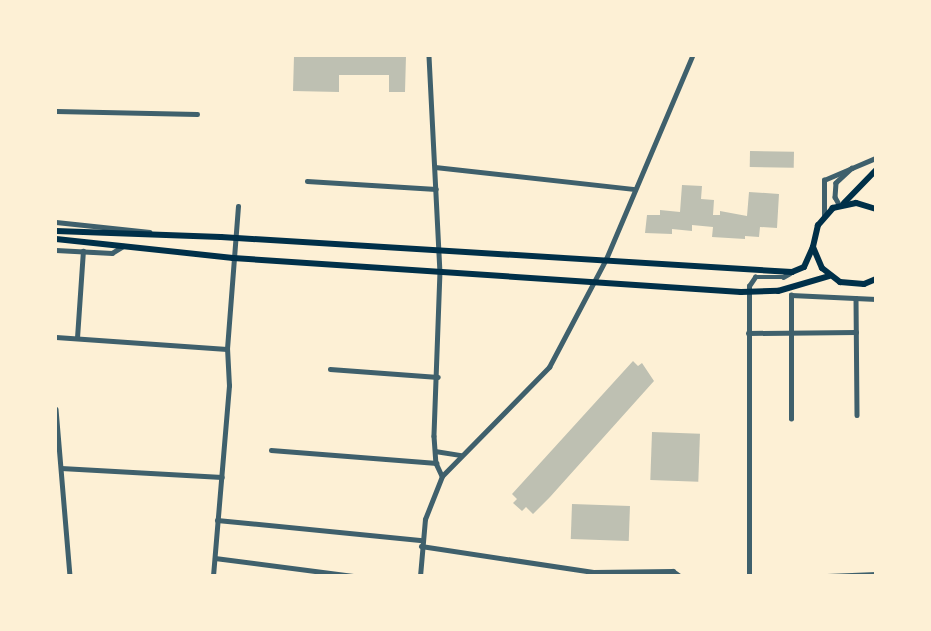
<!DOCTYPE html>
<style>
body{margin:0}
#map{position:relative;width:931px;height:631px;overflow:hidden;background:#fdf0d5;font-family:Quicksand,sans-serif}
div>[style]{position:absolute}
.building>*{inset:0;background:#bec0b2;transform-origin:0 0}
.minor>*{height:4.5px;margin:-2.25px;padding:0 2.25px;transform-origin:2.25px;border-radius:2.25px;background:#3f606c}
.tertiary>*{height:5px;margin:-2.5px;padding:0 2.5px;transform-origin:2.5px;border-radius:2.5px;background:#3f606c}
.secondary>*{height:6px;margin:-3px;padding:0 3px;transform-origin:3px;border-radius:3px;background:#003049}
span{translate:-50% -50%;white-space:nowrap;text-align:center;line-height:1.15;-webkit-text-stroke:6px #fdf0d5;paint-order:stroke}
.frame{position:absolute;inset:0;border:57px solid #fdf0d5;pointer-events:none}
</style>
<div id="map">
<div class="building">
<div style="clip-path:polygon(294px 56px,406px 56px,405px 92px,389px 92px,389px 75px,339px 75px,339px 92px,293px 91px)"></div>
<div style="left:750px;top:151px;width:44px;height:16px;rotate:1deg"></div>
<div style="clip-path:polygon(682px 185px,702px 186px,701px 199px,714px 200px,713px 215px,720px 215px,720px 211px,747px 216px,749px 192px,779px 194px,777px 228px,760px 227px,759px 237px,745px 236px,745px 239px,712px 237px,713px 227px,692px 225px,692px 231px,672px 229px,672px 234px,645px 233px,647px 215px,660px 215px,660px 210px,680px 212px)"></div>
<div style="clip-path:polygon(633px 361px,638px 366px,642px 363px,654px 381px,550px 497px,533px 514px,526px 507px,522px 511px,513px 503px,517px 499px,512px 494px)"></div>
<div style="left:652px;top:432px;width:48px;height:48px;rotate:2deg"></div>
<div style="left:572px;top:504px;width:58px;height:35px;rotate:2deg"></div>
</div>
<div class="minor">
<div style="left:429px;top:56px;width:215px;rotate:87.1deg"></div>
<div style="left:440px;top:271px;width:165px;rotate:92.1deg"></div>
<div style="left:434px;top:436px;width:27px;rotate:86deg"></div>
<div style="left:436px;top:463px;width:14px;rotate:65deg"></div>
<div style="left:56px;top:111px;width:141px;rotate:1.2deg"></div>
<div style="left:435px;top:167px;width:201px;rotate:6.3deg"></div>
<div style="left:852px;top:168px;width:26px;rotate:-23deg"></div>
<div style="left:307px;top:181px;width:129px;rotate:3.5deg"></div>
<div style="left:824px;top:216px;width:36px;rotate:-90deg"></div>
<div style="left:824px;top:180px;width:30px;rotate:-23deg"></div>
<div style="left:852px;top:168px;width:22px;rotate:137deg"></div>
<div style="left:836px;top:183px;width:14px;rotate:94deg"></div>
<div style="left:835px;top:197px;width:10px;rotate:61deg"></div>
<div style="left:56px;top:222px;width:94px;rotate:6.1deg"></div>
<div style="left:56px;top:250px;width:56px;rotate:3.1deg"></div>
<div style="left:112px;top:253px;width:13px;rotate:-32deg"></div>
<div style="left:606px;top:259px;width:220px;rotate:-67deg"></div>
<div style="left:856px;top:298px;width:117px;rotate:89.5deg"></div>
<div style="left:748px;top:333px;width:108px;rotate:-0.5deg"></div>
<div style="left:56px;top:337px;width:171px;rotate:4deg"></div>
<div style="left:77px;top:338px;width:87px;rotate:-86.1deg"></div>
<div style="left:330px;top:369px;width:108px;rotate:4.2deg"></div>
<div style="left:56px;top:409px;width:168px;rotate:85.2deg"></div>
<div style="left:791px;top:419px;width:124px;rotate:-90deg"></div>
<div style="left:791px;top:295px;width:85px;rotate:2.7deg"></div>
<div style="left:271px;top:450px;width:166px;rotate:4.5deg"></div>
<div style="left:435px;top:451px;width:26px;rotate:9deg"></div>
<div style="left:61px;top:468px;width:161px;rotate:3.2deg"></div>
<div style="left:217px;top:520px;width:206px;rotate:5.6deg"></div>
<div style="left:421px;top:546px;width:174px;rotate:8.6deg"></div>
<div style="left:593px;top:572px;width:80px;rotate:-0.7deg"></div>
<div style="left:673px;top:571px;width:9px;rotate:36deg"></div>
<div style="left:215px;top:558px;width:139px;rotate:7.4deg"></div>
<div style="left:213px;top:576px;width:191px;rotate:-85.2deg"></div>
<div style="left:229px;top:386px;width:37px;rotate:-93deg"></div>
<div style="left:227px;top:349px;width:143px;rotate:-85.6deg"></div>
<div style="left:749px;top:576px;width:290px;rotate:-90deg"></div>
<div style="left:749px;top:286px;width:11px;rotate:-56deg"></div>
<div style="left:755px;top:277px;width:28px"></div>
<div style="left:783px;top:277px;width:8px;rotate:-30deg"></div>
<div style="left:827px;top:576px;width:49px;rotate:-2.3deg"></div>
</div>
<div class="tertiary">
<div style="left:420px;top:576px;width:57px;rotate:-85deg"></div>
<div style="left:425px;top:519px;width:46px;rotate:-68.4deg"></div>
<div style="left:442px;top:476px;width:153px;rotate:-45.5deg"></div>
<div style="left:549px;top:367px;width:122px;rotate:-62.2deg"></div>
</div>
<div class="secondary">
<div style="left:844px;top:203px;width:46px;rotate:-45.9deg"></div>
<div style="left:876px;top:209px;width:21px;rotate:-163deg"></div>
<div style="left:856px;top:203px;width:24px;rotate:168deg"></div>
<div style="left:833px;top:208px;width:23px;rotate:131deg"></div>
<div style="left:818px;top:225px;width:23px;rotate:103deg"></div>
<div style="left:813px;top:247px;width:23px;rotate:67deg"></div>
<div style="left:822px;top:268px;width:23px;rotate:38deg"></div>
<div style="left:840px;top:282px;width:24px;rotate:5deg"></div>
<div style="left:864px;top:284px;width:13px;rotate:-23deg"></div>
<div style="left:56px;top:231px;width:165px;rotate:2.1deg"></div>
<div style="left:221px;top:237px;width:572px;rotate:3.51deg"></div>
<div style="left:792px;top:272px;width:13px;rotate:-23deg"></div>
<div style="left:804px;top:267px;width:22px;rotate:-66deg"></div>
<div style="left:56px;top:239px;width:178px;rotate:6.1deg"></div>
<div style="left:233px;top:258px;width:509px;rotate:3.83deg"></div>
<div style="left:741px;top:292px;width:37px;rotate:-2deg"></div>
<div style="left:778px;top:291px;width:53px;rotate:-16.4deg"></div>
</div>
<div class="frame"></div>
</div>
